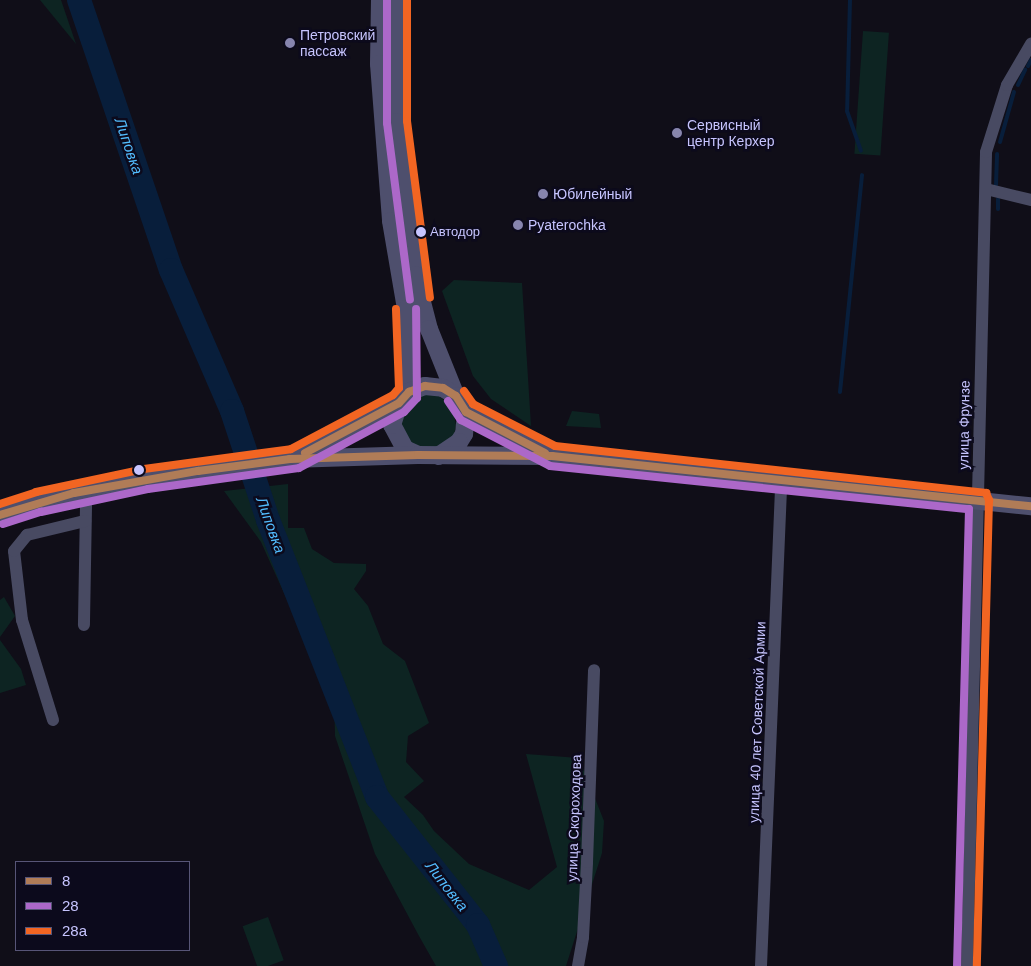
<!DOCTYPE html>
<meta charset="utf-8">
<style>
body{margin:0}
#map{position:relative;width:1031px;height:966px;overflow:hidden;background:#100e18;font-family:Helvetica,sans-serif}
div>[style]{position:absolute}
.green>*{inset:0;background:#0d2422;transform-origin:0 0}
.stream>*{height:4px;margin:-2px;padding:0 2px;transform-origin:2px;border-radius:2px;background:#081e3b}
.river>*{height:24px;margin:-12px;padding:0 12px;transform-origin:12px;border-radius:12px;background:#081e3b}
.street>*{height:12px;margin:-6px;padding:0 6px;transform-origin:6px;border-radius:6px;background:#484a62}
.secondary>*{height:18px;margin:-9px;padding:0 9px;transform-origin:9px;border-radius:9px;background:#4e4f6d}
.bus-1>*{height:8px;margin:-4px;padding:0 4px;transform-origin:4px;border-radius:4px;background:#b07c57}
.bus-2>*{height:8px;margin:-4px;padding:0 4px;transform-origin:4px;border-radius:4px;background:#ac68c9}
.bus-3>*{height:8px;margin:-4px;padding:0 4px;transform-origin:4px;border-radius:4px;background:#f26522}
.dots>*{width:14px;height:14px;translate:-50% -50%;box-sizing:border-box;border:2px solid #0c0a1c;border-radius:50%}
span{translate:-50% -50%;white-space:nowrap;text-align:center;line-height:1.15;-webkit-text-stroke:5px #0c0a1c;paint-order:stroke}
.bus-label{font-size:13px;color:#c7c5ff}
.left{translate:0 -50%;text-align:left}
.poi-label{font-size:14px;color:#c7c5ff}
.street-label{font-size:14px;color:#c7c5ff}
.water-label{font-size:15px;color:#53bdff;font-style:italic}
.legend{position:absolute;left:15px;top:861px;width:175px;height:90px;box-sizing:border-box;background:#0c0a1c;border:1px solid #575577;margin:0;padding:6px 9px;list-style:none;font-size:15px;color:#c7c5ff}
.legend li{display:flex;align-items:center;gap:10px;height:25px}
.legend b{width:25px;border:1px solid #575577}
</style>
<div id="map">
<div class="green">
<div style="clip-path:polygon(40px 0,61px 0,76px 44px)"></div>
<div style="left:863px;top:31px;width:26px;height:123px;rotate:4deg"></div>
<div style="clip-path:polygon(454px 280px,522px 283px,531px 426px,491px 399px,473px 376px,442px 291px)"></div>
<div style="clip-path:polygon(436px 394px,452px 406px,456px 425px,454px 435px,432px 451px,406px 443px,399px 416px,416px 395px)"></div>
<div style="clip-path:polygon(572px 411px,599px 414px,601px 428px,566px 426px)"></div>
<div style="clip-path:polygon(288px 484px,288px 528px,304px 528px,312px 549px,334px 563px,366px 564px,366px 571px,354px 589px,368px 606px,383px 644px,405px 661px,429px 723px,408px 736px,406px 762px,424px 781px,404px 797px,423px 815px,434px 831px,469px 864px,529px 890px,557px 867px,526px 754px,579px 758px,604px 821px,602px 853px,566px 966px,436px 966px,419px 936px,375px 854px,335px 736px,333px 652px,325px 643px,308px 602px,288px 602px,261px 542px,224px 491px)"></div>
<div style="clip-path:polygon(4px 597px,15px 616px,0 637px,0 600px)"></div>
<div style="clip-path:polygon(0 640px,21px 669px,26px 685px,0 693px)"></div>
<div style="left:268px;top:917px;width:46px;height:27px;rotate:70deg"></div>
</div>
<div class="stream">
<div style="left:850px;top:0;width:111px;rotate:91.5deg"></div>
<div style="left:847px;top:111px;width:42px;rotate:70.7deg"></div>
<div style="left:1028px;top:66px;width:7px;rotate:-63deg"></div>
<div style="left:1018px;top:85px;width:17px;rotate:-65deg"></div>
<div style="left:1000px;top:142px;width:52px;rotate:-74.4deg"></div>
<div style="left:996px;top:185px;width:31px;rotate:-88deg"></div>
<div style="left:998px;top:209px;width:10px;rotate:-90deg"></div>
<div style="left:840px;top:392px;width:218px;rotate:-84.2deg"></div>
</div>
<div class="river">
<div style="left:79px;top:0;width:285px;rotate:71.2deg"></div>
<div style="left:171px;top:270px;width:154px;rotate:66.6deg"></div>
<div style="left:232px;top:411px;width:115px;rotate:71.7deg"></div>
<div style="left:268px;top:520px;width:298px;rotate:68.5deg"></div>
<div style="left:377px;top:797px;width:163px;rotate:51.7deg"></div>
<div style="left:478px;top:925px;width:45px;rotate:66.3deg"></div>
</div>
<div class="street">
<div style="left:986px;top:189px;width:46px;rotate:13.7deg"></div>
<div style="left:83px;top:492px;width:15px;rotate:79deg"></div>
<div style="left:86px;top:507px;width:118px;rotate:91deg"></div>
<div style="left:53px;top:720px;width:105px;rotate:-107.2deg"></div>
<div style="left:22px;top:620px;width:69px;rotate:-96.6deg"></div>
<div style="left:14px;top:551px;width:21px;rotate:-51deg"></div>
<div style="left:27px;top:535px;width:60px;rotate:-13.6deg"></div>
<div style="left:578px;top:966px;width:29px;rotate:-80deg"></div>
<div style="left:583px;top:937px;width:75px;rotate:-86.9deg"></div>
<div style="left:587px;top:862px;width:192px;rotate:-87.9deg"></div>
<div style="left:761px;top:966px;width:486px;rotate:-87.6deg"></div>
<div style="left:967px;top:966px;width:814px;rotate:-88.66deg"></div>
<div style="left:986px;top:152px;width:70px;rotate:-72.6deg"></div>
<div style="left:1007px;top:85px;width:48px;rotate:-59.7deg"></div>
</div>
<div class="secondary">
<div style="left:380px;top:0;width:64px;rotate:90.9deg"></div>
<div style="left:379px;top:64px;width:157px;rotate:85.6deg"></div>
<div style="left:391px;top:221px;width:89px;rotate:80.3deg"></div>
<div style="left:406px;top:309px;width:83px;rotate:87.9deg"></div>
<div style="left:397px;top:0;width:122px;rotate:90deg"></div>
<div style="left:397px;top:122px;width:154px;rotate:83.3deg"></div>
<div style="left:415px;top:275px;width:56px;rotate:75.5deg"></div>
<div style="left:429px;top:329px;width:72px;rotate:68.1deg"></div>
<div style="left:466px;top:412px;width:93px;rotate:27.4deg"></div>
<div style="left:418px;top:455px;width:14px;rotate:-155deg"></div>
<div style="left:405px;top:449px;width:27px;rotate:-118deg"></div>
<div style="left:392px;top:425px;width:23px;rotate:-72deg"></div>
<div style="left:399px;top:403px;width:15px;rotate:-48deg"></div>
<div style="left:409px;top:392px;width:17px;rotate:-21deg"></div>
<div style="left:425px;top:386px;width:18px;rotate:6deg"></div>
<div style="left:443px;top:388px;width:15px;rotate:32deg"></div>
<div style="left:456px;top:396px;width:19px;rotate:58deg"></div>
<div style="left:466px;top:412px;width:22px;rotate:95deg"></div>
<div style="left:464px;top:434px;width:9px;rotate:122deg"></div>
<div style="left:459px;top:442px;width:25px;rotate:146deg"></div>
<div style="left:299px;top:456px;width:113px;rotate:-27.9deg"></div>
<div style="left:0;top:515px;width:77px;rotate:-16.6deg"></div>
<div style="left:74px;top:493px;width:126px;rotate:-10.1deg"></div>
<div style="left:198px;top:471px;width:93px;rotate:-7.4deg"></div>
<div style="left:290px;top:459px;width:128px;rotate:-1.8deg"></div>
<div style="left:418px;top:455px;width:134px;rotate:0.4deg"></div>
<div style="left:552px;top:456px;width:482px;rotate:6deg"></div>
</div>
<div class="bus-1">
<div style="left:305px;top:453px;width:106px;rotate:-28deg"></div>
<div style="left:399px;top:403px;width:15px;rotate:-48deg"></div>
<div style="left:409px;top:392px;width:17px;rotate:-21deg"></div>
<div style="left:425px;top:386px;width:18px;rotate:6deg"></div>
<div style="left:443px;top:388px;width:15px;rotate:32deg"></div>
<div style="left:456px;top:396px;width:19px;rotate:58deg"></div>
<div style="left:466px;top:412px;width:89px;rotate:27.4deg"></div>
<div style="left:0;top:515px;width:77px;rotate:-16.6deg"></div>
<div style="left:74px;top:493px;width:126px;rotate:-10.1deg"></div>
<div style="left:198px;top:471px;width:93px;rotate:-7.4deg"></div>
<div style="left:290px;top:459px;width:128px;rotate:-1.8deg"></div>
<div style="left:418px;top:455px;width:134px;rotate:0.4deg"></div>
<div style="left:552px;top:456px;width:482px;rotate:6deg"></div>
</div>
<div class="bus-2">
<div style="left:387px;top:0;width:123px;rotate:90deg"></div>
<div style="left:387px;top:123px;width:178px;rotate:82.6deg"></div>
<div style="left:448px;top:401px;width:23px;rotate:56deg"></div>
<div style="left:461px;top:420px;width:100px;rotate:27.3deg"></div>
<div style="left:550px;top:466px;width:421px;rotate:5.9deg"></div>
<div style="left:969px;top:509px;width:457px;rotate:91.5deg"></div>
<div style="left:3px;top:524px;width:40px;rotate:-18deg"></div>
<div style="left:41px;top:512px;width:109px;rotate:-12.1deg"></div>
<div style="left:148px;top:489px;width:152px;rotate:-7.9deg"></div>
<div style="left:299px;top:468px;width:119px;rotate:-28.1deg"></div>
<div style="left:404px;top:412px;width:19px;rotate:-47deg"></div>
<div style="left:417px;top:398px;width:89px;rotate:-90.6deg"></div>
</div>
<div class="bus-3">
<div style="left:407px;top:0;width:121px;rotate:90deg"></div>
<div style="left:407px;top:121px;width:178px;rotate:82.6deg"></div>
<div style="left:464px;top:391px;width:16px;rotate:55deg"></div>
<div style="left:473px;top:404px;width:92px;rotate:27.1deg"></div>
<div style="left:555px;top:446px;width:434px;rotate:6.2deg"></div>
<div style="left:986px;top:493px;width:8px;rotate:67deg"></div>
<div style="left:989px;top:500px;width:466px;rotate:91.5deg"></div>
<div style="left:0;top:504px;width:38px;rotate:-18deg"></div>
<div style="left:36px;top:492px;width:110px;rotate:-12deg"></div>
<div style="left:144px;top:469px;width:148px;rotate:-7.7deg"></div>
<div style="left:291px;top:449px;width:115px;rotate:-27.9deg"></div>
<div style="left:393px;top:395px;width:9px;rotate:-49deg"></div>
<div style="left:399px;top:388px;width:79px;rotate:-92.2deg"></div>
</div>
<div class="dots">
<div style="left:290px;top:43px;background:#8785ae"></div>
<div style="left:677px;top:133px;background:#8785ae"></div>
<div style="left:543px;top:194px;background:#8785ae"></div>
<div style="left:518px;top:225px;background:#8785ae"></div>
<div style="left:421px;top:232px;background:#c7c5ff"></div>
<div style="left:139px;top:470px;background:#c7c5ff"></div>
</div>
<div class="bus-label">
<span class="left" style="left:430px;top:232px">Автодор</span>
</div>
<div class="poi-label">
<span class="left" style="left:300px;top:43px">Петровский<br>пассаж</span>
<span class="left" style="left:687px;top:133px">Сервисный<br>центр Керхер</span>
<span class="left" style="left:553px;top:194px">Юбилейный</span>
<span class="left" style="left:528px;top:225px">Pyaterochka</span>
</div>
<div class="street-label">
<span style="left:964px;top:425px;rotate:-89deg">улица Фрунзе</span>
<span style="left:757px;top:722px;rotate:-88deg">улица 40 лет Советской Армии</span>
<span style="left:574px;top:818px;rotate:-88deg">улица Скороходова</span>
</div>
<div class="water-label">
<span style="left:129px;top:146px;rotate:71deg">Липовка</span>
<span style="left:271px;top:525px;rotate:70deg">Липовка</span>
<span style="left:447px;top:886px;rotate:52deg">Липовка</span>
</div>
<ul class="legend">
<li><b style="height:6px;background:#b07c57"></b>8</li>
<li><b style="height:6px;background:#ac68c9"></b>28</li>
<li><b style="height:6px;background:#f26522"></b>28а</li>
</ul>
</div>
